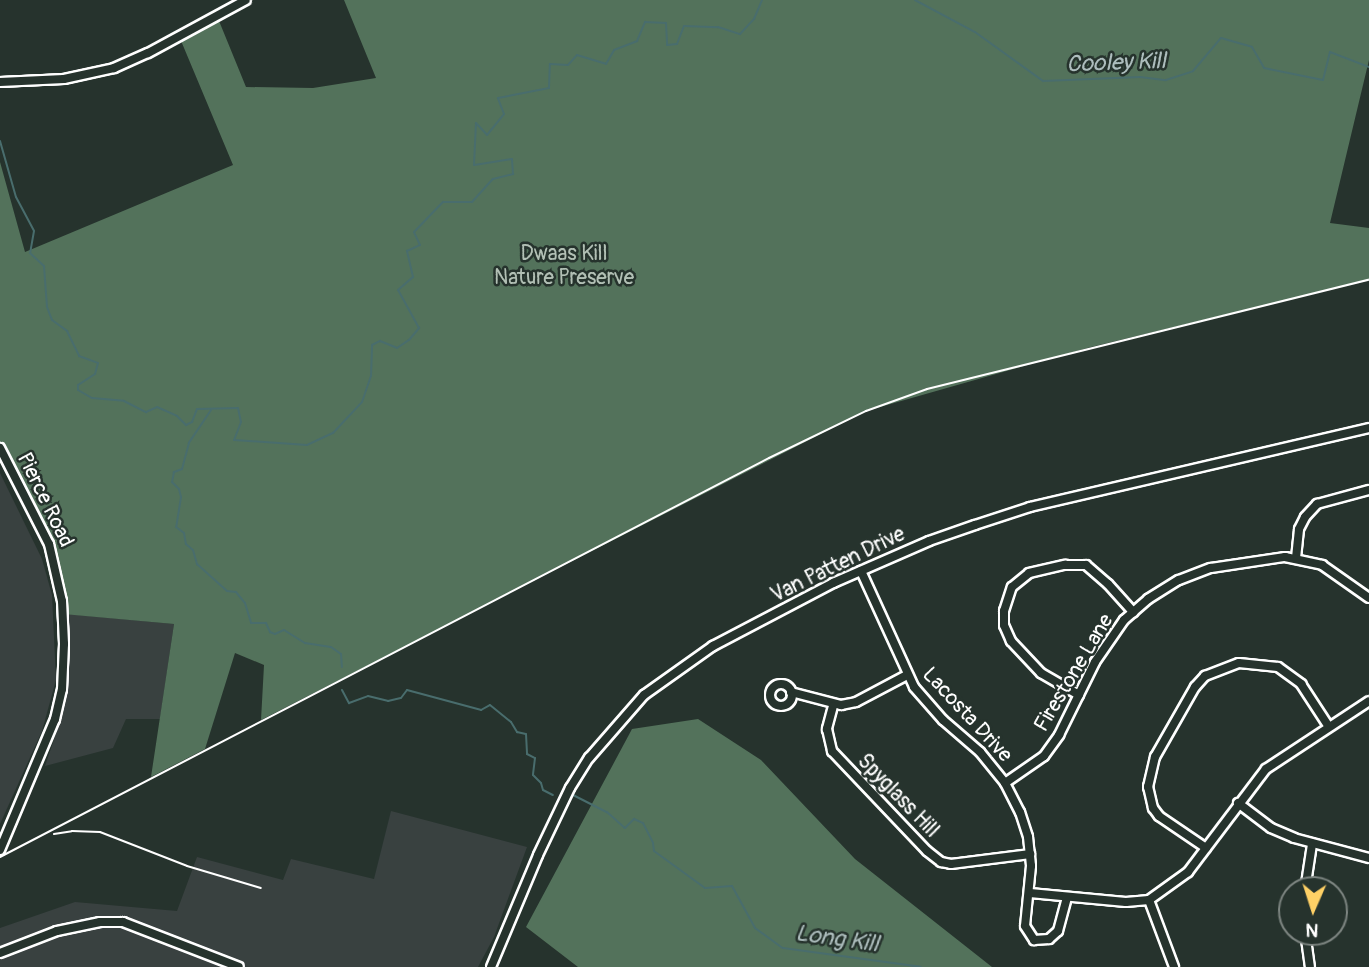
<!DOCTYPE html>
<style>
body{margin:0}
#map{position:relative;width:1369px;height:967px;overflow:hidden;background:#26332d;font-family:Pangolin,sans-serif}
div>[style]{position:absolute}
.built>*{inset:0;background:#394140}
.green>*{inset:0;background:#53725b}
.stream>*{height:2px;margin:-1px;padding:0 1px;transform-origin:1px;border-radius:1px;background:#496d6d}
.roads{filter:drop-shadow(2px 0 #fff) drop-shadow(-2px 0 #fff) drop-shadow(0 2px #fff) drop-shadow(0 -2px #fff)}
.minor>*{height:8px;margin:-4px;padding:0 4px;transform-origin:4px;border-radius:4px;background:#26332d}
.minor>.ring{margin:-4px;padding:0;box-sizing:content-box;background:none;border:8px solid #26332d;border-radius:50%}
.rail>*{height:2px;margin:-1px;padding:0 1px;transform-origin:1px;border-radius:1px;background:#fff}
span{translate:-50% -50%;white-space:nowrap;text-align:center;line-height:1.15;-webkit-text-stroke:5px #26332d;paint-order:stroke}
.park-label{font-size:21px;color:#b2c0b5}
.street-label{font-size:21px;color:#fff}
.water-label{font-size:23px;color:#adbdbd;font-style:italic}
.north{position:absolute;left:1278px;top:876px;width:70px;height:70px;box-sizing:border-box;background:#26332d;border:2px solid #7d8581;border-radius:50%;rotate:183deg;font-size:19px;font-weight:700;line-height:28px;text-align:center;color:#fff}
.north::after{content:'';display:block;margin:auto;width:24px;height:32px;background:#ffd166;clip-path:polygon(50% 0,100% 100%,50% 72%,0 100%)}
</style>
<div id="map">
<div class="built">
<div style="clip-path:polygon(0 473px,42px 559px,52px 595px,56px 680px,42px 731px,0 824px)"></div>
<div style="clip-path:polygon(68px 614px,174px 624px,160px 719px,126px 719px,113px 748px,45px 766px,60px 722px,69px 674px)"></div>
<div style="clip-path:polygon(391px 811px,527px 847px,494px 937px,478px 967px,0 967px,0 928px,75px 902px,177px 911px,197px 857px,283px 880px,291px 859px,374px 879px)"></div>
</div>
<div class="green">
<div style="clip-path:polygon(344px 0,1369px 0,1369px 60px,1330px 223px,1369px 228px,1369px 280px,1091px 347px,866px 411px,261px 720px,264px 665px,235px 653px,205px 749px,151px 777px,174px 624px,63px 614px,55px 557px,0 448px,0 162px,25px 252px,233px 165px,179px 36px,217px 16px,246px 87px,313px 88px,376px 78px)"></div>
<div style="clip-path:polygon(698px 719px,761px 760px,855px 859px,992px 967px,578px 967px,526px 927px,632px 729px)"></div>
</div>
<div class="stream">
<div style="left:915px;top:0;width:68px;rotate:28.1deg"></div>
<div style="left:975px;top:32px;width:84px;rotate:35.8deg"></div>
<div style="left:1043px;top:81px;width:97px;rotate:-2.4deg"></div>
<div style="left:1140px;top:77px;width:26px;rotate:7deg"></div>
<div style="left:1166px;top:80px;width:28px;rotate:-18deg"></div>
<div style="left:1193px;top:71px;width:43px;rotate:-49.7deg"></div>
<div style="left:1221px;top:38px;width:32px;rotate:16deg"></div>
<div style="left:1252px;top:47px;width:24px;rotate:60deg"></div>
<div style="left:1264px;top:68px;width:60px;rotate:11.5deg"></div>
<div style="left:1323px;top:80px;width:29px;rotate:-76deg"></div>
<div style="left:1330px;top:52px;width:42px;rotate:21deg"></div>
<div style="left:0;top:141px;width:58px;rotate:74.1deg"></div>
<div style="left:16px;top:197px;width:38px;rotate:62deg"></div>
<div style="left:34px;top:231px;width:22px;rotate:100deg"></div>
<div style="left:30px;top:253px;width:19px;rotate:43deg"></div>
<div style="left:44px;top:266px;width:41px;rotate:85.8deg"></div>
<div style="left:47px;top:307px;width:14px;rotate:69deg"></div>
<div style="left:52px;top:320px;width:19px;rotate:36deg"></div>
<div style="left:67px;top:331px;width:28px;rotate:64deg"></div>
<div style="left:79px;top:356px;width:20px;rotate:20deg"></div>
<div style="left:98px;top:363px;width:11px;rotate:105deg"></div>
<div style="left:95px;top:374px;width:20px;rotate:147deg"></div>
<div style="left:78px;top:385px;width:5px;rotate:90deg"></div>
<div style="left:78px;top:390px;width:16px;rotate:30deg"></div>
<div style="left:92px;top:398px;width:32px;rotate:5deg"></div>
<div style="left:124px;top:401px;width:25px;rotate:27deg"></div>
<div style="left:146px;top:412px;width:12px;rotate:-24deg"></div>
<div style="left:157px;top:407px;width:22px;rotate:24deg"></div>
<div style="left:177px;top:416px;width:13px;rotate:45deg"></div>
<div style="left:186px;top:425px;width:7px;rotate:-27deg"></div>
<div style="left:192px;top:422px;width:14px;rotate:-69deg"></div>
<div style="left:197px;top:409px;width:41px;rotate:-1.4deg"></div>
<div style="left:238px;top:408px;width:14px;rotate:78deg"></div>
<div style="left:241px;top:422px;width:19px;rotate:111deg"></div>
<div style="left:234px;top:440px;width:73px;rotate:3.9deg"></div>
<div style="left:307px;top:445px;width:29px;rotate:-25deg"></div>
<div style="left:333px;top:433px;width:42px;rotate:-46.9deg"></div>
<div style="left:362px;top:402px;width:28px;rotate:-71deg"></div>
<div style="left:371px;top:376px;width:31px;rotate:-88deg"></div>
<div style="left:372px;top:345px;width:9px;rotate:-27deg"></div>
<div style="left:380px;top:341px;width:18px;rotate:22deg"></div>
<div style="left:397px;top:348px;width:14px;rotate:-34deg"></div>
<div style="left:409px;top:340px;width:16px;rotate:-50deg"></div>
<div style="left:419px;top:328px;width:43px;rotate:-118.9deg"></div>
<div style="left:398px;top:290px;width:20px;rotate:-41deg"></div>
<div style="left:413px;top:277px;width:27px;rotate:-103deg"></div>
<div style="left:407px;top:251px;width:14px;rotate:-25deg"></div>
<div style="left:420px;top:245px;width:14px;rotate:-115deg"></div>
<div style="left:414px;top:232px;width:42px;rotate:-46deg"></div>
<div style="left:443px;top:202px;width:29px"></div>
<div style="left:472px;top:202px;width:31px;rotate:-48deg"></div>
<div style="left:493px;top:179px;width:21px;rotate:-14deg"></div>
<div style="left:513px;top:174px;width:15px;rotate:-94deg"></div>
<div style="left:512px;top:159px;width:38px;rotate:171deg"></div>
<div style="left:474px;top:165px;width:42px;rotate:-87.3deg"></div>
<div style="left:476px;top:123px;width:16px;rotate:47deg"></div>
<div style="left:487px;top:135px;width:27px;rotate:-51deg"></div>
<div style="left:504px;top:114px;width:17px;rotate:-111deg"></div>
<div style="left:498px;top:98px;width:52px;rotate:-11.1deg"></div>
<div style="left:549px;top:88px;width:24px;rotate:-88deg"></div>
<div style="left:550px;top:64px;width:18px;rotate:3deg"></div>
<div style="left:568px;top:65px;width:13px;rotate:-48deg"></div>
<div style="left:577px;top:55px;width:30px;rotate:17deg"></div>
<div style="left:606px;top:64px;width:16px;rotate:-60deg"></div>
<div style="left:614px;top:50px;width:25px;rotate:-21deg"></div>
<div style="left:637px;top:41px;width:21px;rotate:-67deg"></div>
<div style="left:645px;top:22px;width:21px;rotate:3deg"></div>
<div style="left:666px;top:23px;width:22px;rotate:87deg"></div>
<div style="left:667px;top:45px;width:10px;rotate:-6deg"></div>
<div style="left:677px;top:44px;width:19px;rotate:-69deg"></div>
<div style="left:684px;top:26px;width:34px;rotate:2deg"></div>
<div style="left:718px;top:27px;width:23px;rotate:18deg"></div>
<div style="left:740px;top:34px;width:21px;rotate:-47deg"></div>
<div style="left:754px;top:19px;width:21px;rotate:-67deg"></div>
<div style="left:211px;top:410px;width:40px;rotate:124deg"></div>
<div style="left:189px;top:443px;width:27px;rotate:105deg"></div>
<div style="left:182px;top:469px;width:9px;rotate:159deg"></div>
<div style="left:174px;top:472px;width:10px;rotate:101deg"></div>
<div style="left:172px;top:482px;width:10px;rotate:45deg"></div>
<div style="left:179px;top:489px;width:8px;rotate:76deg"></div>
<div style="left:181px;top:497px;width:30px;rotate:99deg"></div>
<div style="left:176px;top:527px;width:10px;rotate:37deg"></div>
<div style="left:184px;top:533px;width:11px;rotate:80deg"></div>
<div style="left:186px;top:544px;width:9px;rotate:41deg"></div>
<div style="left:193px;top:550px;width:15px;rotate:74deg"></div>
<div style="left:197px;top:564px;width:40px;rotate:42deg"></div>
<div style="left:227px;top:591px;width:9px;rotate:6deg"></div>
<div style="left:236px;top:592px;width:14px;rotate:51deg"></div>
<div style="left:245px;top:603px;width:21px;rotate:73deg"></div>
<div style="left:251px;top:623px;width:15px"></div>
<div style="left:266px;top:623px;width:10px;rotate:66deg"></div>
<div style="left:270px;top:632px;width:5px;rotate:22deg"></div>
<div style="left:275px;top:634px;width:10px;rotate:-24deg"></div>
<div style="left:284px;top:630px;width:25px;rotate:32deg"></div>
<div style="left:305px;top:643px;width:26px;rotate:9deg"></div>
<div style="left:331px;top:647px;width:12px;rotate:35deg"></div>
<div style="left:341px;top:654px;width:13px;rotate:86deg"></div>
<div style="left:342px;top:690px;width:15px;rotate:62deg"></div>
<div style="left:349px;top:703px;width:20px;rotate:-20deg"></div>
<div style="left:368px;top:696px;width:21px;rotate:14deg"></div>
<div style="left:388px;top:701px;width:13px;rotate:-13deg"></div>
<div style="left:401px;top:698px;width:10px;rotate:-53deg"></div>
<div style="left:407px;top:690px;width:77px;rotate:15.1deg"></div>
<div style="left:481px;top:710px;width:10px;rotate:-29deg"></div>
<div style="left:490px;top:705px;width:27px;rotate:39deg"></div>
<div style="left:511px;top:722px;width:12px;rotate:59deg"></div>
<div style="left:517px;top:732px;width:9px;rotate:13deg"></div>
<div style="left:526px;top:734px;width:20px;rotate:87deg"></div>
<div style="left:527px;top:754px;width:9px;rotate:27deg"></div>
<div style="left:535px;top:758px;width:17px;rotate:97deg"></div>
<div style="left:533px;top:775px;width:11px;rotate:45deg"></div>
<div style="left:541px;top:783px;width:7px;rotate:74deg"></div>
<div style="left:543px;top:790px;width:11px;rotate:27deg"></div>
<div style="left:573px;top:795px;width:38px;rotate:27deg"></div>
<div style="left:607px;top:812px;width:24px;rotate:42deg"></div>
<div style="left:625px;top:828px;width:13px;rotate:-45deg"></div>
<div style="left:634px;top:819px;width:10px;rotate:24deg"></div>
<div style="left:643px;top:823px;width:22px;rotate:63deg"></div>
<div style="left:653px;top:843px;width:8px;rotate:83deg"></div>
<div style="left:654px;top:851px;width:63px;rotate:36deg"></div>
<div style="left:705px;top:888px;width:27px;rotate:-4deg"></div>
<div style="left:732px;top:886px;width:48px;rotate:61.3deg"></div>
<div style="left:755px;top:928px;width:34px;rotate:36deg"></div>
<div style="left:783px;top:948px;width:139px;rotate:7.8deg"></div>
</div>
<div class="roads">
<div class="minor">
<div style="left:0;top:82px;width:64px;rotate:-2.7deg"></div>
<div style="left:64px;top:79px;width:51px;rotate:-12.4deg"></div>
<div style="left:114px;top:68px;width:37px;rotate:-24deg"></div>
<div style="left:148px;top:53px;width:111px;rotate:-28.4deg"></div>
<div style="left:0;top:448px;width:108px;rotate:63deg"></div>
<div style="left:49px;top:544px;width:58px;rotate:77.2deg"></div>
<div style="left:62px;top:601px;width:43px;rotate:87.3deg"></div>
<div style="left:64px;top:644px;width:45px;rotate:92.5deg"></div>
<div style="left:62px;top:689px;width:31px;rotate:103deg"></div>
<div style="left:55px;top:719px;width:142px;rotate:112.8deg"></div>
<div style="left:1296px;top:558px;width:29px;rotate:-84deg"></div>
<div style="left:1299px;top:529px;width:13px;rotate:-63deg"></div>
<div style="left:1305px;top:517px;width:18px;rotate:-47deg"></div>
<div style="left:1317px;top:504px;width:54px;rotate:-15.1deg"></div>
<div style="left:861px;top:571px;width:128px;rotate:65.4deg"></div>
<div style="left:914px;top:687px;width:44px;rotate:48.7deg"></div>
<div style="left:943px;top:720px;width:49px;rotate:40.9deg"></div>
<div style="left:980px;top:752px;width:40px;rotate:51deg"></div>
<div style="left:1005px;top:783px;width:33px;rotate:63deg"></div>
<div style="left:1020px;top:812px;width:26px;rotate:72deg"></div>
<div style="left:1028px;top:837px;width:29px;rotate:84deg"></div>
<div style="left:1031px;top:866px;width:60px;rotate:95.7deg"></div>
<div style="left:1025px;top:926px;width:17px;rotate:57deg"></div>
<div style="left:1034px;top:940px;width:15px;rotate:-4deg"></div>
<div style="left:1049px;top:939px;width:12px;rotate:-42deg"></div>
<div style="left:1058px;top:931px;width:34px;rotate:-75deg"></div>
<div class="ring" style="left:770px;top:684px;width:14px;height:14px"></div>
<div style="left:791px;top:692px;width:52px;rotate:14.6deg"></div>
<div style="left:841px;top:705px;width:15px;rotate:-11deg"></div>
<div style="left:856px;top:702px;width:58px;rotate:-27.9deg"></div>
<div style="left:1079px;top:695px;width:44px;rotate:-149.9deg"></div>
<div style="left:1041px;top:673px;width:44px;rotate:-133.2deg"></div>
<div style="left:1011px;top:641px;width:17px;rotate:-114deg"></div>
<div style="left:1004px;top:625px;width:14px;rotate:-90deg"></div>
<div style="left:1004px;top:611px;width:25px;rotate:-72deg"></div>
<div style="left:1012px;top:587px;width:22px;rotate:-39deg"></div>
<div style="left:1029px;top:573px;width:37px;rotate:-13deg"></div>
<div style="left:1065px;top:565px;width:21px"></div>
<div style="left:1086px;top:565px;width:29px;rotate:41deg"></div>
<div style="left:1108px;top:584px;width:38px;rotate:48deg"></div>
<div style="left:833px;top:706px;width:24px;rotate:105deg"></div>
<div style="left:827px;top:729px;width:23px;rotate:77deg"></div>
<div style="left:832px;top:751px;width:138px;rotate:46.5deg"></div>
<div style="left:927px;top:851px;width:18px;rotate:38deg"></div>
<div style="left:941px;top:862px;width:10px;rotate:11deg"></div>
<div style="left:951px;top:864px;width:80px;rotate:-7.2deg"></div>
<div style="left:1005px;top:783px;width:47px;rotate:-34.7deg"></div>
<div style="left:1044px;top:756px;width:26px;rotate:-54deg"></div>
<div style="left:1059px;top:735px;width:81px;rotate:-63.7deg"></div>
<div style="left:1095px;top:662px;width:51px;rotate:-55.4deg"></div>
<div style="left:1124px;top:620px;width:32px;rotate:-41deg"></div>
<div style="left:1148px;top:599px;width:36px;rotate:-32deg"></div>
<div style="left:1179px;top:580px;width:34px;rotate:-21deg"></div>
<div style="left:1211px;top:568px;width:75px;rotate:-8.5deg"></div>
<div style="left:1285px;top:557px;width:38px;rotate:12deg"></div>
<div style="left:1322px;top:565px;width:57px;rotate:35.1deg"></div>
<div style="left:1238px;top:803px;width:41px;rotate:37.1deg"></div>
<div style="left:1271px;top:828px;width:25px;rotate:23deg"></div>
<div style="left:1294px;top:838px;width:78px;rotate:14.9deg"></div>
<div style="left:1206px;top:848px;width:57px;rotate:-145.8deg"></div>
<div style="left:1159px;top:816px;width:10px;rotate:-127deg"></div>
<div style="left:1153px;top:808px;width:22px;rotate:-103deg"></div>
<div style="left:1148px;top:787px;width:31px;rotate:-77deg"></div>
<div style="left:1155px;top:757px;width:81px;rotate:-60.3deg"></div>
<div style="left:1195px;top:687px;width:15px;rotate:-48deg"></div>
<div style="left:1205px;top:676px;width:36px;rotate:-21deg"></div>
<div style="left:1239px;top:663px;width:39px;rotate:6deg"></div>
<div style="left:1278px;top:667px;width:29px;rotate:36deg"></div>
<div style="left:1301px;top:684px;width:51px;rotate:56.9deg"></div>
<div style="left:1305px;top:890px;width:47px;rotate:-81.3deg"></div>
<div style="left:1030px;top:893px;width:96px;rotate:5.4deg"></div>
<div style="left:1126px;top:902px;width:23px;rotate:-5deg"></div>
<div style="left:1149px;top:900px;width:48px;rotate:-35.7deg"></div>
<div style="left:1188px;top:872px;width:129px;rotate:-52.9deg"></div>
<div style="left:1266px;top:769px;width:123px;rotate:-33.4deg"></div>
<div style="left:1149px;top:900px;width:72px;rotate:69.5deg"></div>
<div style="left:1305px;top:932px;width:35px;rotate:82deg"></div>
<div style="left:0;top:953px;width:61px;rotate:-21.1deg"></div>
<div style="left:57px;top:931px;width:44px;rotate:-11.8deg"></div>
<div style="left:100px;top:922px;width:23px"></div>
<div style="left:123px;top:922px;width:124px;rotate:21.2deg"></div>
<div style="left:491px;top:967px;width:121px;rotate:-67.2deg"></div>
<div style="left:538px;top:855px;width:74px;rotate:-64.5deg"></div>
<div style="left:570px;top:788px;width:36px;rotate:-58deg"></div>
<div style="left:589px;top:758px;width:84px;rotate:-48.9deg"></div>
<div style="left:644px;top:695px;width:85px;rotate:-35.4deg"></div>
<div style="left:713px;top:646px;width:136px;rotate:-27.7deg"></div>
<div style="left:833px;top:583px;width:105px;rotate:-23.6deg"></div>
<div style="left:929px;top:541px;width:49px;rotate:-19.2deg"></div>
<div style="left:975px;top:525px;width:58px;rotate:-18.1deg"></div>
<div style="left:1030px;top:507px;width:348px;rotate:-13.1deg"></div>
</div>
</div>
<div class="rail">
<div style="left:54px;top:834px;width:18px;rotate:-9deg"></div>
<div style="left:72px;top:831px;width:28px;rotate:2deg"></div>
<div style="left:100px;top:832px;width:93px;rotate:21.3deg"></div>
<div style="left:187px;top:866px;width:77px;rotate:16.6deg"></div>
<div style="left:0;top:857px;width:866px;rotate:-27.42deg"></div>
<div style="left:769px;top:458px;width:108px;rotate:-25.9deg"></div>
<div style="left:866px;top:411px;width:65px;rotate:-19.8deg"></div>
<div style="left:927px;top:389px;width:455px;rotate:-13.9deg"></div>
</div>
<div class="park-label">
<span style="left:564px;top:266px">Dwaas Kill<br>Nature Preserve</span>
</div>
<div class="street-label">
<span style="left:45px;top:500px;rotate:64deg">Pierce Road</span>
<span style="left:838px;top:565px;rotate:-26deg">Van Patten Drive</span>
<span style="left:1074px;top:673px;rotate:-59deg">Firestone Lane</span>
<span style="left:967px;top:715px;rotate:47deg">Lacosta Drive</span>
<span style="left:898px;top:796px;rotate:46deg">Spyglass Hill</span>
</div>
<div class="water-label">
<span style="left:1116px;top:63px;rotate:-2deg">Cooley Kill</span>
<span style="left:837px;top:939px;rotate:8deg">Long Kill</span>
</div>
<div class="north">N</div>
</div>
